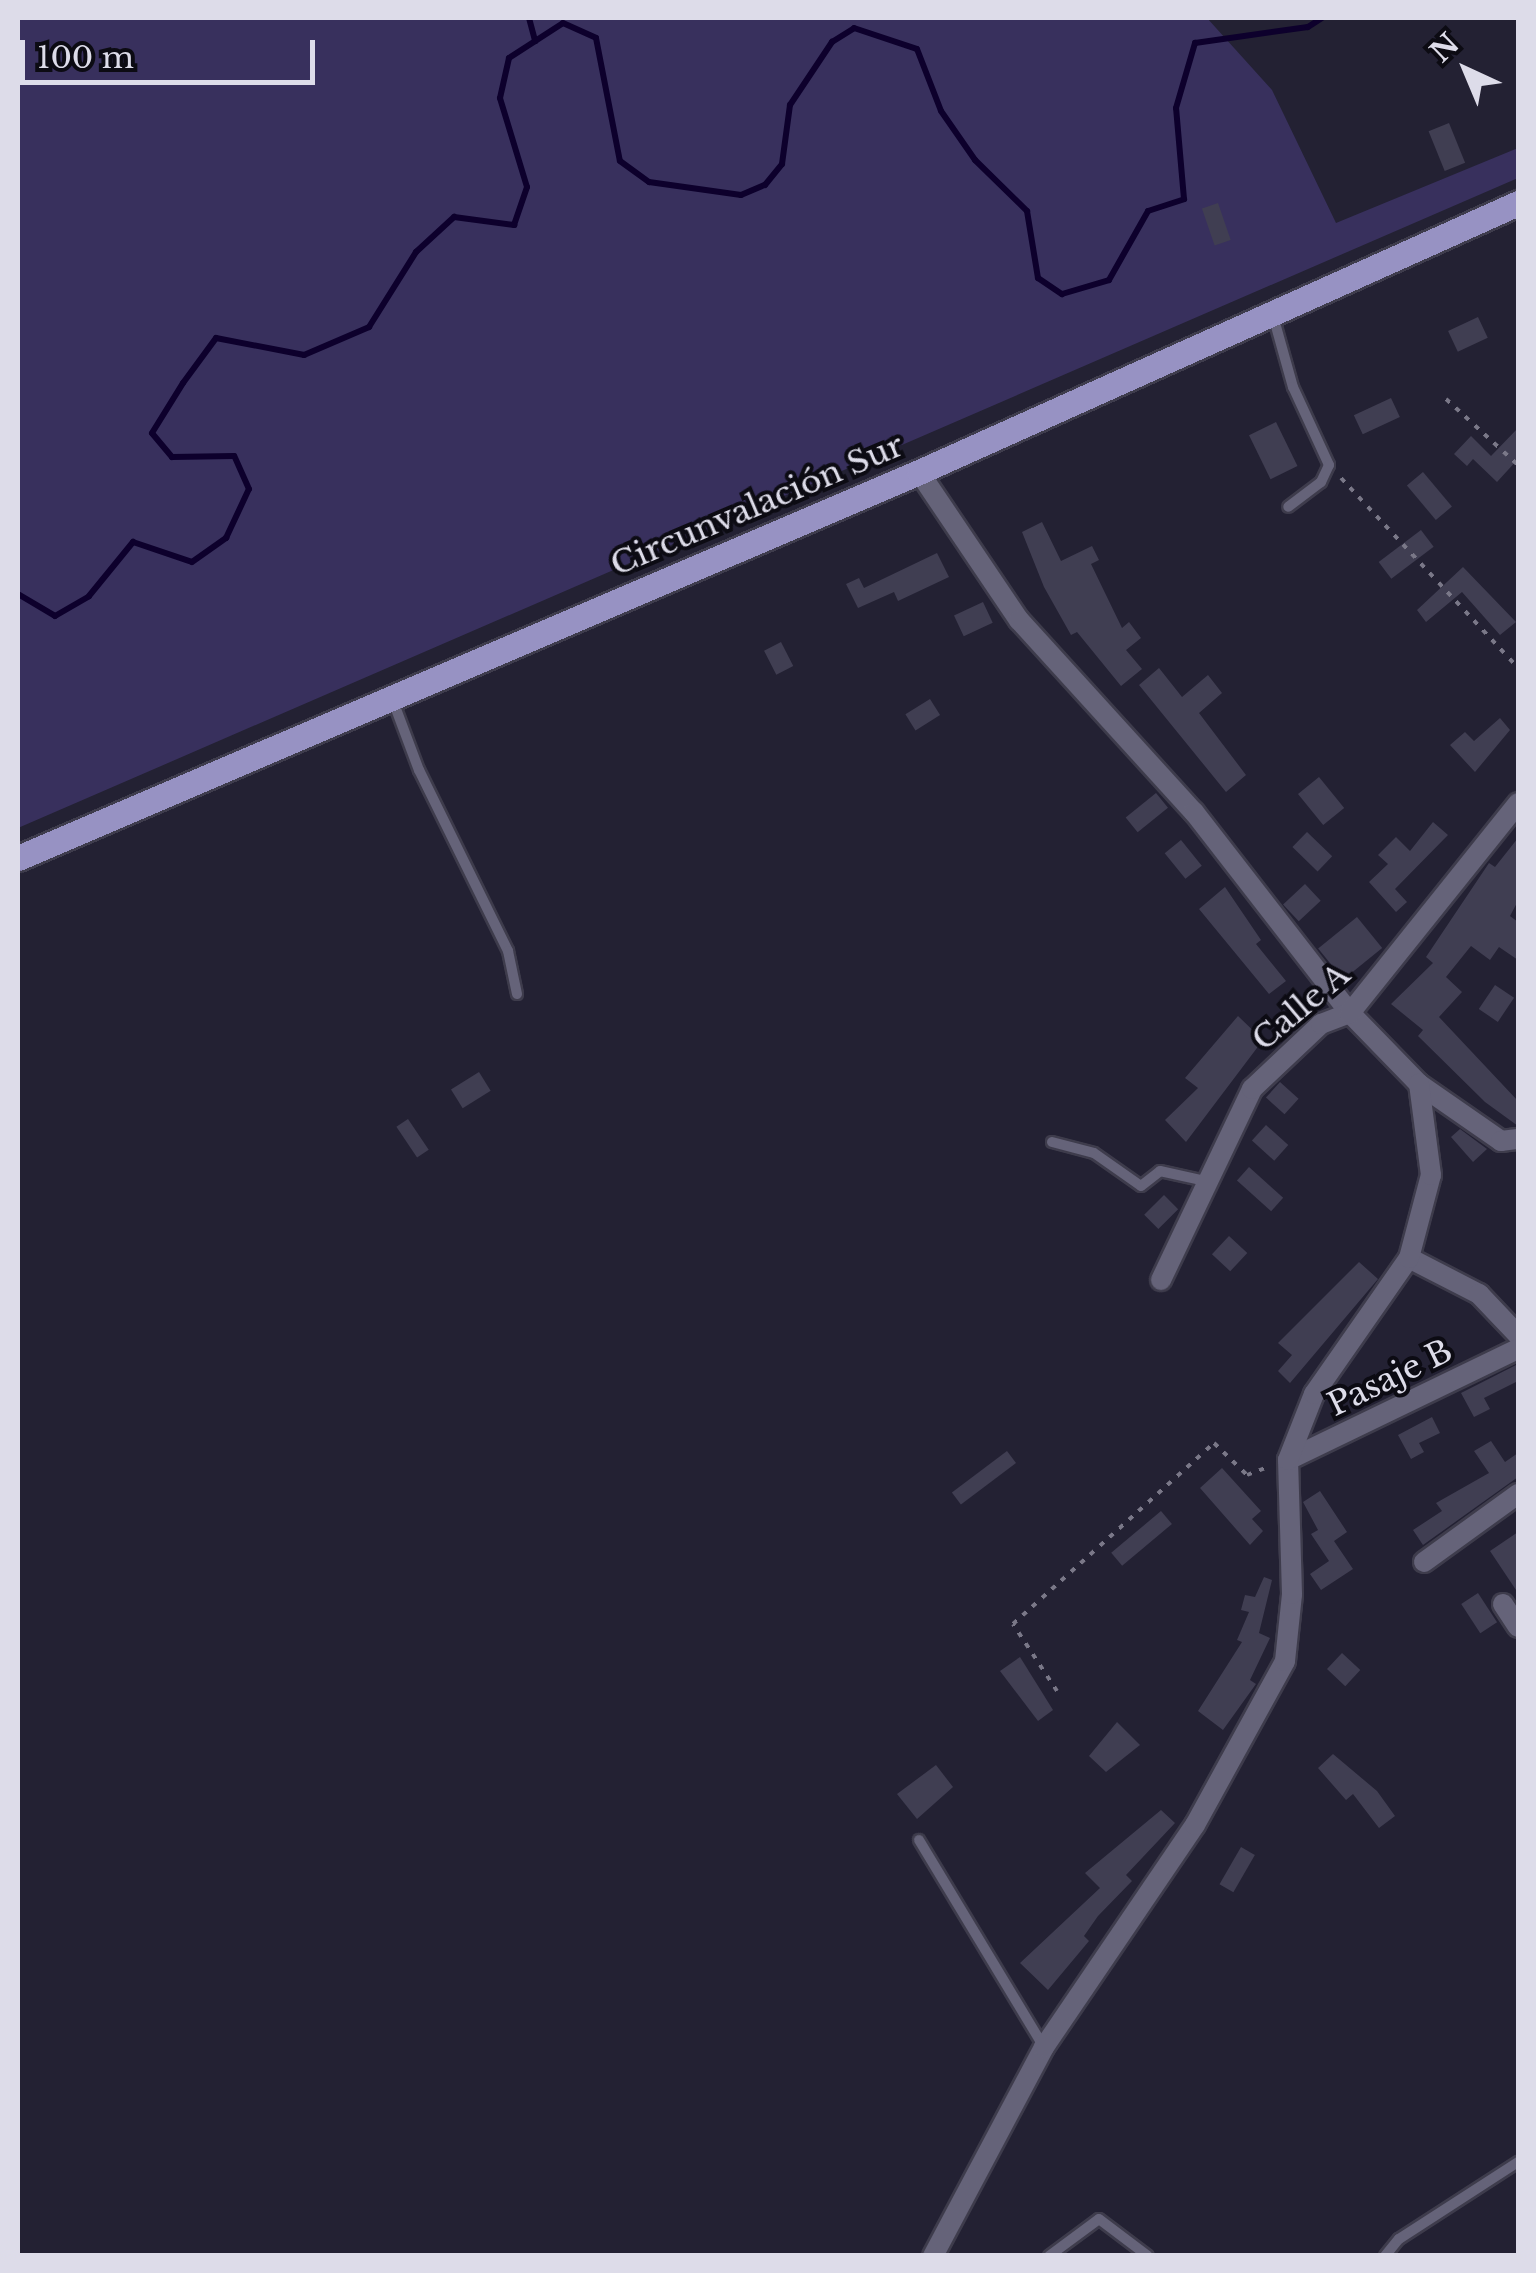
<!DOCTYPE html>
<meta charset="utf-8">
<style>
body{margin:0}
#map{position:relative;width:1536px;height:2273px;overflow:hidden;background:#232133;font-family:"Libre Baskerville",serif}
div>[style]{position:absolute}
.green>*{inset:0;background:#38305d}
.stream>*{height:6px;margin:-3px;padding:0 3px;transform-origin:3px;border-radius:3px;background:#0d002c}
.building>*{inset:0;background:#403e52;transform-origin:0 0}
.path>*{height:4px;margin-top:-2px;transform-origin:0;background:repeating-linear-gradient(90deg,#7a7888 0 5px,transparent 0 13px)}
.roads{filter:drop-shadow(2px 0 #3e3c4c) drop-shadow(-2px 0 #3e3c4c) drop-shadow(0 2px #3e3c4c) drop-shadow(0 -2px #3e3c4c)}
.service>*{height:10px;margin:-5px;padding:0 5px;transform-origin:5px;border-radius:5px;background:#656379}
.minor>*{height:20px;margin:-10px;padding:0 10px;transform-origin:10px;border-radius:10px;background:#656379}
.primary>*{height:25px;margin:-12.5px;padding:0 12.5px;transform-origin:12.5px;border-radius:12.5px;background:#9792c3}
span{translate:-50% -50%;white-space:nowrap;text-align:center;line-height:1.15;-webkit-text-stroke:8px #0c0b13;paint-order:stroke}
.street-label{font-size:32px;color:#dddce9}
.frame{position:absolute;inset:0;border:20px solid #dddce9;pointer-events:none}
.north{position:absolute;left:1416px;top:20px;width:100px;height:100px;-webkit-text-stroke:8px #0c0b13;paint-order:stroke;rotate:316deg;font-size:28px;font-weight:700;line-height:40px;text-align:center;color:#dddce9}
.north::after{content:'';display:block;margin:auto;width:35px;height:45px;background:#dddce9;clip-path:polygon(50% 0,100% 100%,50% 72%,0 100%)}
.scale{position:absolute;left:20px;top:40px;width:295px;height:45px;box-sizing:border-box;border:5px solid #dddce9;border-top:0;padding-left:12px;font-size:30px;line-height:35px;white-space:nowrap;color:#dddce9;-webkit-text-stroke:8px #0c0b13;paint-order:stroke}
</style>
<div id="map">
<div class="green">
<div style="clip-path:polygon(18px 18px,1207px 18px,1272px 90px,1336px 223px,1518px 148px,1518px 178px,18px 828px)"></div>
</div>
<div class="stream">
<div style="left:529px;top:18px;width:24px;rotate:75deg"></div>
<div style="left:18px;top:594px;width:43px;rotate:30.7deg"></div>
<div style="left:55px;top:616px;width:39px;rotate:-30deg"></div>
<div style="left:89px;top:596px;width:70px;rotate:-50.8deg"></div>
<div style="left:133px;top:542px;width:62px;rotate:18.7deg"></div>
<div style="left:192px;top:562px;width:42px;rotate:-35.2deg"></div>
<div style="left:226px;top:538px;width:54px;rotate:-64.9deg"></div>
<div style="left:249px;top:489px;width:36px;rotate:-114deg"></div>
<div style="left:234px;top:456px;width:62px;rotate:179.1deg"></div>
<div style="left:172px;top:457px;width:31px;rotate:-130deg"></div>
<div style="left:152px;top:433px;width:59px;rotate:-58.2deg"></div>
<div style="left:183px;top:383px;width:56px;rotate:-53.7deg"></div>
<div style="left:216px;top:338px;width:90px;rotate:10.9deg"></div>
<div style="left:304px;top:355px;width:71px;rotate:-23.3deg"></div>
<div style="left:369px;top:327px;width:89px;rotate:-57.9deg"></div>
<div style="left:416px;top:252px;width:52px;rotate:-42.6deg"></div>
<div style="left:454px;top:217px;width:61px;rotate:7.6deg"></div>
<div style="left:514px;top:225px;width:40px;rotate:-71.1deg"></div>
<div style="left:527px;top:187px;width:93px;rotate:-106.9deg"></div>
<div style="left:500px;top:98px;width:41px;rotate:-77.3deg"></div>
<div style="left:509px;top:58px;width:64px;rotate:-32.9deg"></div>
<div style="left:563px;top:23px;width:36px;rotate:24deg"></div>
<div style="left:596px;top:38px;width:125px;rotate:79deg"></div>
<div style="left:620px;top:161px;width:36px;rotate:36deg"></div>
<div style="left:649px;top:182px;width:93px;rotate:8deg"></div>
<div style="left:741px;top:195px;width:26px;rotate:-23deg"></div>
<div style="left:765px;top:185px;width:27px;rotate:-51deg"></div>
<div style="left:782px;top:164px;width:60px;rotate:-82.3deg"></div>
<div style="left:790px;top:105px;width:76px;rotate:-56.3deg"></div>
<div style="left:832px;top:42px;width:26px;rotate:-32deg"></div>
<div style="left:854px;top:28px;width:66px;rotate:18.4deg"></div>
<div style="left:917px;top:49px;width:66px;rotate:68.8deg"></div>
<div style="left:941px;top:111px;width:60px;rotate:55.2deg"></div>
<div style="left:975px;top:160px;width:73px;rotate:44.4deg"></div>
<div style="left:1027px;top:211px;width:68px;rotate:80.7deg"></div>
<div style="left:1038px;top:278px;width:29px;rotate:34deg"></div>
<div style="left:1062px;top:294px;width:49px;rotate:-16.6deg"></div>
<div style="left:1109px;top:280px;width:79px;rotate:-60.5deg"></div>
<div style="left:1148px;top:211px;width:38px;rotate:-18deg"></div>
<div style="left:1184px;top:199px;width:91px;rotate:-95deg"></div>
<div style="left:1176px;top:108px;width:68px;rotate:-73.7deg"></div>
<div style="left:1195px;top:43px;width:114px;rotate:-8.1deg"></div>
<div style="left:1308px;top:27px;width:17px;rotate:-33deg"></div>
</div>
<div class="building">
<div style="left:1449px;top:123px;width:43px;height:22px;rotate:68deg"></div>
<div style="left:1218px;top:203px;width:39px;height:17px;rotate:71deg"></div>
<div style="left:1478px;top:317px;width:23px;height:33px;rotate:65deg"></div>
<div style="left:1391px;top:398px;width:21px;height:41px;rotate:65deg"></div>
<div style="left:1276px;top:422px;width:49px;height:30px;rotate:64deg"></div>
<div style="clip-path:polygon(1518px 428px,1518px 459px,1497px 482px,1473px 459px,1467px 466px,1454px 454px,1471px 436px,1491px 456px)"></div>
<div style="left:1423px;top:472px;width:45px;height:21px;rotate:50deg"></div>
<div style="clip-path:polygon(1042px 522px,1061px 561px,1092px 546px,1099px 560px,1091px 564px,1122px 628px,1129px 622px,1141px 638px,1126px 650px,1142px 669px,1121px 686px,1077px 632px,1071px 635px,1044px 587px,1022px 532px)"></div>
<div style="left:1421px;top:530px;width:21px;height:53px;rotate:53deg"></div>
<div style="clip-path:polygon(937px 553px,949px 577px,898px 601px,894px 592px,858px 608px,846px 584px,859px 578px,864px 588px)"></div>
<div style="clip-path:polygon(1463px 567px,1516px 622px,1500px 635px,1462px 592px,1426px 622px,1417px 610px)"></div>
<div style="left:983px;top:602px;width:23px;height:32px;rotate:65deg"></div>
<div style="left:781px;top:642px;width:27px;height:19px;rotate:63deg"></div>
<div style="clip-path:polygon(1159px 668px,1182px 697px,1208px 675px,1222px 693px,1199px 713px,1246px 775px,1226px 792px,1139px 685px)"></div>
<div style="left:930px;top:699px;width:19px;height:29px;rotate:58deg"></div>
<div style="clip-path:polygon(1500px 718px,1510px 730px,1475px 772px,1450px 745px,1465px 732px,1474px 741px)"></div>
<div style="left:1319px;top:777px;width:40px;height:27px;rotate:51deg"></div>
<div style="left:1156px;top:793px;width:19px;height:39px;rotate:51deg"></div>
<div style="clip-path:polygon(1433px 822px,1448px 835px,1395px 889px,1407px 902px,1396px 912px,1369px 882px,1388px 864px,1378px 855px,1396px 837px,1410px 851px)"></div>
<div style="left:1307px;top:832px;width:35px;height:21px;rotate:44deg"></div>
<div style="clip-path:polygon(1518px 838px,1518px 901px,1510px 916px,1518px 922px,1518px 960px,1499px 947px,1490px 960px,1471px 946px,1446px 977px,1462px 992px,1439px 1017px,1518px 1101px,1518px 1126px,1485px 1102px,1418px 1036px,1423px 1030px,1391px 1004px,1433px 963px,1426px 957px,1489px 863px,1495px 867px)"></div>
<div style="left:1181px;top:840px;width:33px;height:21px;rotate:51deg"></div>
<div style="left:1305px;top:884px;width:23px;height:30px;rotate:47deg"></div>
<div style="clip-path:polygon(1225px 887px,1261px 940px,1256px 944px,1286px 981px,1269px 994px,1199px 909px)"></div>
<div style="left:1357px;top:917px;width:40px;height:50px;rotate:51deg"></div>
<div style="left:1495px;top:985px;width:23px;height:29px;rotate:34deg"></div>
<div style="clip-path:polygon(1238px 1016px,1263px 1040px,1186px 1142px,1165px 1120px,1198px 1088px,1185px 1078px)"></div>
<div style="left:479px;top:1072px;width:22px;height:33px;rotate:58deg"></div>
<div style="left:1280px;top:1082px;width:25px;height:21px;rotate:42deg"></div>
<div style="left:408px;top:1119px;width:37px;height:14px;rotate:56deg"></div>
<div style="left:1266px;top:1125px;width:30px;height:21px;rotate:42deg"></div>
<div style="clip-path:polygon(1460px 1129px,1487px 1149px,1473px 1162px,1451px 1137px)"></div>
<div style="left:1249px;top:1167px;width:46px;height:18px;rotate:42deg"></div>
<div style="left:1164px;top:1195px;width:20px;height:28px;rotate:45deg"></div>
<div style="left:1229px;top:1236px;width:25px;height:25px;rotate:43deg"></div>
<div style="clip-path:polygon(1359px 1262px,1378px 1279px,1290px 1383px,1278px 1371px,1292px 1355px,1278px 1343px)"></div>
<div style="clip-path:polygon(1518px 1364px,1518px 1381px,1484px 1398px,1490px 1409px,1474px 1417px,1461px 1393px)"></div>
<div style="clip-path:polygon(1432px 1417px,1440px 1433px,1419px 1443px,1424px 1452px,1411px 1459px,1398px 1435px)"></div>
<div style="clip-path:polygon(1491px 1441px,1505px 1462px,1518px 1453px,1518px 1477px,1423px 1545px,1413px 1530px,1442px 1511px,1436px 1503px,1489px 1473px,1474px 1451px)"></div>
<div style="left:1007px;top:1451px;width:15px;height:69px;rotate:53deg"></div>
<div style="clip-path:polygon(1222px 1468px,1261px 1511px,1252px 1519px,1263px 1531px,1250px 1545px,1200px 1488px)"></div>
<div style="clip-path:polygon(1320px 1491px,1347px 1532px,1334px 1541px,1353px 1569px,1321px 1590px,1310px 1574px,1329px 1561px,1311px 1534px,1318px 1530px,1303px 1502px)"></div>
<div style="left:1161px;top:1511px;width:17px;height:65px;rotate:50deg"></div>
<div style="clip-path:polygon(1518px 1532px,1518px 1593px,1490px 1551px)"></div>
<div style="clip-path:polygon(1264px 1577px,1272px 1580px,1259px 1633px,1270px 1638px,1250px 1680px,1256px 1684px,1223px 1730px,1198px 1711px,1242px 1642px,1237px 1640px,1249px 1612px,1241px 1610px,1245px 1595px,1255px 1597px)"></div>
<div style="left:1478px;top:1593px;width:35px;height:20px;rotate:57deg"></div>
<div style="left:1342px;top:1653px;width:25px;height:22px;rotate:43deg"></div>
<div style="clip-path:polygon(1020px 1657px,1053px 1710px,1038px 1721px,1000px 1671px)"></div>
<div style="clip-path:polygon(1117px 1722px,1140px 1745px,1106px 1772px,1089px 1756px)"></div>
<div style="clip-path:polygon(1333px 1754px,1377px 1791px,1395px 1816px,1379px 1828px,1353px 1794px,1346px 1800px,1318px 1768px)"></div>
<div style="clip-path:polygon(936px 1765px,953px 1787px,917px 1819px,897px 1794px)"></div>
<div style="clip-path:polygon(1161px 1810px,1175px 1823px,1126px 1875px,1132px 1881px,1098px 1916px,1084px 1936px,1089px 1941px,1048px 1990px,1020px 1963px,1100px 1888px,1085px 1873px)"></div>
<div style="left:1241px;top:1847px;width:16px;height:43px;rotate:30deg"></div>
</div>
<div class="path">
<div style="left:1446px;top:399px;width:98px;rotate:42.5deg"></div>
<div style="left:1341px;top:478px;width:260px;rotate:47deg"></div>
<div style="left:1057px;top:1691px;width:80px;rotate:-123.3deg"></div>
<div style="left:1013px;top:1624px;width:270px;rotate:-42deg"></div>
<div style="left:1214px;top:1443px;width:46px;rotate:44.1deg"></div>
<div style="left:1247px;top:1475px;width:22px;rotate:-21deg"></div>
</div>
<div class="roads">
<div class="service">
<div style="left:1272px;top:312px;width:78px;rotate:74.4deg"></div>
<div style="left:1293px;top:387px;width:86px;rotate:65.2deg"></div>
<div style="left:1329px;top:465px;width:19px;rotate:115deg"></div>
<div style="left:1321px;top:482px;width:41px;rotate:142.9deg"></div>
<div style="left:393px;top:701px;width:74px;rotate:69.4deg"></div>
<div style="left:419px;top:770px;width:202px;rotate:63.8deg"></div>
<div style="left:508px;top:951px;width:44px;rotate:78.2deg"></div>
<div style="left:1052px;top:1142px;width:43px;rotate:14.7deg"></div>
<div style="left:1094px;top:1153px;width:57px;rotate:35.1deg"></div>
<div style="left:1141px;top:1186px;width:24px;rotate:-38deg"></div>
<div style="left:1160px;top:1171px;width:47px;rotate:12.3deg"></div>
<div style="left:919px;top:1840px;width:242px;rotate:58.9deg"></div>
<div style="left:1049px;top:2256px;width:62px;rotate:-36.5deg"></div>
<div style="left:1099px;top:2219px;width:61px;rotate:37.1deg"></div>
<div style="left:1385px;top:2256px;width:22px;rotate:-51deg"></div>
<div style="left:1399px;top:2239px;width:142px;rotate:-32.9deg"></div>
</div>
<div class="minor">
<div style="left:919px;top:472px;width:179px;rotate:56deg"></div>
<div style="left:1019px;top:620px;width:260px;rotate:47.7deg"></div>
<div style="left:1194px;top:812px;width:254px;rotate:52.2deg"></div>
<div style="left:1350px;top:1013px;width:99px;rotate:45.8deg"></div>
<div style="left:1419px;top:1084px;width:100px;rotate:34.8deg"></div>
<div style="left:1501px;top:1141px;width:17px;rotate:-7deg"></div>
<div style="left:1409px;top:1258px;width:79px;rotate:27.2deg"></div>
<div style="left:1479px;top:1294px;width:57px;rotate:46.4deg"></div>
<div style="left:1161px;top:1280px;width:212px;rotate:-64.5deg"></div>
<div style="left:1252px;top:1089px;width:95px;rotate:-43.3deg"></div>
<div style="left:1321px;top:1024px;width:31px;rotate:-21deg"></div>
<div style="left:1350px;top:1013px;width:269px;rotate:-51.3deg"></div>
<div style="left:1288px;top:1460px;width:255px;rotate:-25.8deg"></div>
<div style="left:1424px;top:1562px;width:116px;rotate:-35.9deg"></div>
<div style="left:1503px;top:1604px;width:27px;rotate:57deg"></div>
<div style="left:933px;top:2256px;width:237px;rotate:-62deg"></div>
<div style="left:1044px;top:2047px;width:268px;rotate:-55.8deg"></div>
<div style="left:1195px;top:1825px;width:187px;rotate:-61.2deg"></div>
<div style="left:1285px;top:1661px;width:67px;rotate:-84deg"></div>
<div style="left:1292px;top:1594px;width:134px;rotate:-91.7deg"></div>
<div style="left:1288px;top:1460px;width:71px;rotate:-68.5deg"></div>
<div style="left:1314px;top:1394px;width:166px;rotate:-55.1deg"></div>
<div style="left:1409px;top:1258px;width:86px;rotate:-75.2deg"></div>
<div style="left:1431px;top:1175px;width:92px;rotate:-97.5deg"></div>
</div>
<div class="primary">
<div style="left:18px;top:858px;width:980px;rotate:-23.19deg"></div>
<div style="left:919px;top:472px;width:657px;rotate:-24.18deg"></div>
</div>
</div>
<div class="street-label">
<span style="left:757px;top:505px;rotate:-23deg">Circunvalación Sur</span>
<span style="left:1301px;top:1007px;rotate:-40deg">Calle A</span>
<span style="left:1390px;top:1378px;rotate:-26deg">Pasaje B</span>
</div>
<div class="frame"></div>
<div class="north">N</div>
<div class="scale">100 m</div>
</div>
